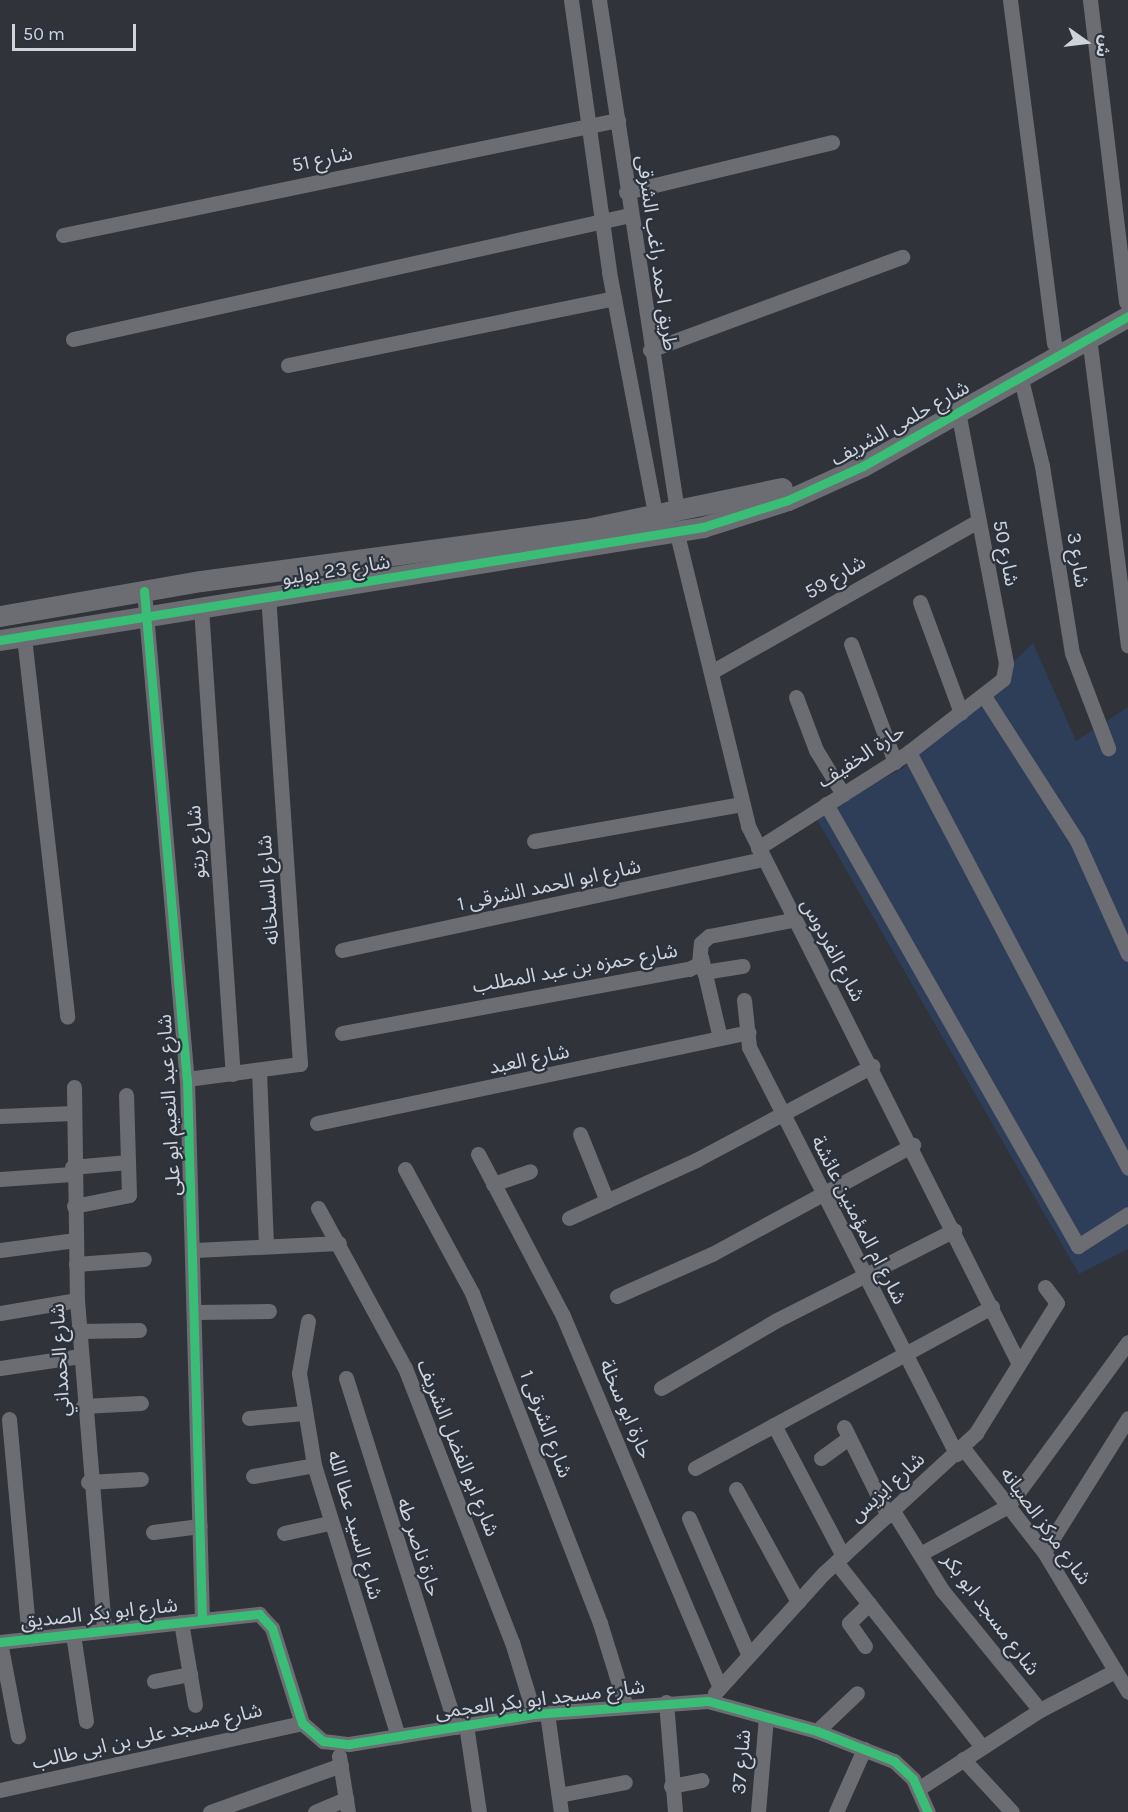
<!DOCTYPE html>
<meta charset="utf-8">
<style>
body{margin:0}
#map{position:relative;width:1128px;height:1812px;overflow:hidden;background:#303339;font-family:Karla,"Noto Sans Arabic",sans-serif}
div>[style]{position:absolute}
.green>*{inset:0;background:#2e3d58}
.street>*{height:15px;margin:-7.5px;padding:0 7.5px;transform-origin:7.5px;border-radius:7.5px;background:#6b6d72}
.secondary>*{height:21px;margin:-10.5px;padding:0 10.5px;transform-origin:10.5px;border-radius:10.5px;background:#6b6d72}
.cycleway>*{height:9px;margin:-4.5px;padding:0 4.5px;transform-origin:4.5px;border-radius:4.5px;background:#3abd76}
span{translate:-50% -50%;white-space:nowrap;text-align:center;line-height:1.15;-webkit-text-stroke:4.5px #2c323d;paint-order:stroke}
.street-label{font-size:20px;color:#cfd3da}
.north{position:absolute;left:1056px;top:12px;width:60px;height:60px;-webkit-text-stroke:4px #2c323d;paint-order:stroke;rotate:104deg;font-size:16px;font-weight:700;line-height:24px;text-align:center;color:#cfd3da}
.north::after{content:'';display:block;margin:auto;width:21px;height:27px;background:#cfd3da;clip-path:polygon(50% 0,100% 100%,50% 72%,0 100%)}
.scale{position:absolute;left:12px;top:24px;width:124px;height:27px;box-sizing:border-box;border:3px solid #cfd3da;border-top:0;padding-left:8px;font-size:18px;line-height:21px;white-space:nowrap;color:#cfd3da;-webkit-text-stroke:4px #2c323d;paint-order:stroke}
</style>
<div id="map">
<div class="green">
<div style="clip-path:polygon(1033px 643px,1076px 741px,1128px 707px,1128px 1249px,1079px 1274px,815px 816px,903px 768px)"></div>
</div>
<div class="street">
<div style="left:571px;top:0;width:275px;rotate:82deg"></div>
<div style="left:609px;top:272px;width:257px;rotate:79.2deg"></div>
<div style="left:599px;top:0;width:517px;rotate:81.32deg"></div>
<div style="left:1010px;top:0;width:346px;rotate:82.7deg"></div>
<div style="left:1090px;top:0;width:304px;rotate:83.2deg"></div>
<div style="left:626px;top:192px;width:212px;rotate:-13.6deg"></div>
<div style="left:63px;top:235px;width:567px;rotate:-11.71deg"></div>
<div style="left:1089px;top:337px;width:311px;rotate:82.8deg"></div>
<div style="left:73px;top:339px;width:571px;rotate:-12.55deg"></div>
<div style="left:650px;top:350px;width:269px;rotate:-20.3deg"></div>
<div style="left:288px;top:365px;width:333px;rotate:-11.6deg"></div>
<div style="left:1020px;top:375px;width:94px;rotate:76.4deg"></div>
<div style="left:1042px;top:466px;width:189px;rotate:80.9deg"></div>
<div style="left:1072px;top:653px;width:102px;rotate:69.2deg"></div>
<div style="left:677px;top:534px;width:301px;rotate:76.3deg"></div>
<div style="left:748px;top:826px;width:600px;rotate:63.26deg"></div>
<div style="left:144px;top:591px;width:490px;rotate:85deg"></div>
<div style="left:187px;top:1079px;width:540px;rotate:88.41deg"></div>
<div style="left:920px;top:602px;width:118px;rotate:69.7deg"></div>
<div style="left:201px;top:608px;width:467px;rotate:86.1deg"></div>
<div style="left:24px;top:637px;width:382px;rotate:83.5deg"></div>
<div style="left:851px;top:644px;width:126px;rotate:69.6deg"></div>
<div style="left:713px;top:671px;width:305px;rotate:-29.5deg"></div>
<div style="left:984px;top:696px;width:172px;rotate:57.3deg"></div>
<div style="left:1077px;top:841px;width:124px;rotate:65.7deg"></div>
<div style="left:796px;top:697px;width:57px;rotate:69.3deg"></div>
<div style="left:816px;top:750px;width:52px;rotate:58.5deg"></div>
<div style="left:909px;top:752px;width:470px;rotate:62.2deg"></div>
<div style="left:826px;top:804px;width:509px;rotate:60.31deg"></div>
<div style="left:1078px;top:1246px;width:59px;rotate:-32.6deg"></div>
<div style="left:534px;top:841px;width:211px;rotate:-10.1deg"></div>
<div style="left:758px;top:848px;width:179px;rotate:-32.4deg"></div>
<div style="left:909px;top:752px;width:119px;rotate:-37.8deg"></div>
<div style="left:1003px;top:679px;width:16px;rotate:-79deg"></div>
<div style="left:1006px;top:663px;width:257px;rotate:-100.8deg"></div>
<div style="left:342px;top:950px;width:431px;rotate:-12.2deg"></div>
<div style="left:701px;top:957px;width:83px;rotate:76.8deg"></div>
<div style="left:704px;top:972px;width:39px;rotate:-9deg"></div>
<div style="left:744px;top:1000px;width:47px;rotate:83.9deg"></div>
<div style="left:749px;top:1047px;width:457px;rotate:63deg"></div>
<div style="left:342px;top:1033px;width:353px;rotate:-10.5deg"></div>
<div style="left:689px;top:969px;width:11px;rotate:-27deg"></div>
<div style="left:699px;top:964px;width:21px;rotate:-85deg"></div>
<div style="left:701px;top:943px;width:11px;rotate:-41deg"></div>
<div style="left:709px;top:936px;width:85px;rotate:-10.9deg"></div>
<div style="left:259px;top:1071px;width:175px;rotate:87.7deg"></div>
<div style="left:187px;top:1079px;width:114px;rotate:-7.6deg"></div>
<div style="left:300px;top:1064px;width:466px;rotate:-93.9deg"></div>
<div style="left:74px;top:1087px;width:213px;rotate:89.2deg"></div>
<div style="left:77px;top:1300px;width:331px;rotate:85.3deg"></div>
<div style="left:0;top:1116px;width:73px;rotate:-2.4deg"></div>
<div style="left:317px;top:1123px;width:441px;rotate:-11.9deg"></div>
<div style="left:580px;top:1134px;width:72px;rotate:68.1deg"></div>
<div style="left:478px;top:1154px;width:183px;rotate:62.3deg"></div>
<div style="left:563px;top:1316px;width:403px;rotate:67.1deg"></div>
<div style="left:72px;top:1167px;width:56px;rotate:-5.1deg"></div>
<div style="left:405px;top:1169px;width:141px;rotate:61.6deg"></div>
<div style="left:472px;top:1293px;width:354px;rotate:68.8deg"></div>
<div style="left:600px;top:1623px;width:85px;rotate:72.8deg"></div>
<div style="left:0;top:1179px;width:72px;rotate:-4deg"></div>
<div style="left:493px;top:1184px;width:39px;rotate:-19deg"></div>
<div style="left:74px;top:1206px;width:56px;rotate:-11.3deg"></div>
<div style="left:129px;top:1195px;width:100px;rotate:-91.7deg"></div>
<div style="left:318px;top:1208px;width:182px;rotate:61.5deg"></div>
<div style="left:405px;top:1368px;width:294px;rotate:68.7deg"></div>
<div style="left:512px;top:1642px;width:75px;rotate:73deg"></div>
<div style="left:569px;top:1218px;width:140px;rotate:-24.5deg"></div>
<div style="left:696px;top:1160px;width:200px;rotate:-28.1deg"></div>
<div style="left:0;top:1250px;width:76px;rotate:-7.6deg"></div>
<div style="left:195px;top:1250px;width:144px;rotate:-2.8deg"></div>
<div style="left:76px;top:1264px;width:68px;rotate:-4.2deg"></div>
<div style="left:617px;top:1296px;width:104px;rotate:-23.9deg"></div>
<div style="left:712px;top:1254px;width:229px;rotate:-28.5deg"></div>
<div style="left:196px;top:1312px;width:73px;rotate:-0.8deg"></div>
<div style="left:0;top:1313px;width:78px;rotate:-9.6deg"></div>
<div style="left:308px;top:1321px;width:53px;rotate:99.8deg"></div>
<div style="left:299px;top:1373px;width:93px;rotate:80.7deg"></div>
<div style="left:314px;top:1465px;width:284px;rotate:72.8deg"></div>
<div style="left:79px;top:1331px;width:60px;rotate:-1deg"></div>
<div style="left:0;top:1368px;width:81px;rotate:-8.5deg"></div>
<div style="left:346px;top:1378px;width:366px;rotate:72.5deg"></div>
<div style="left:661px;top:1388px;width:132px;rotate:-30.4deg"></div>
<div style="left:775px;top:1321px;width:201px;rotate:-26.9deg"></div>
<div style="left:83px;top:1406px;width:58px;rotate:-3deg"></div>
<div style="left:249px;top:1418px;width:55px;rotate:-5.2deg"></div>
<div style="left:9px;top:1419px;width:221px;rotate:84.8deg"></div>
<div style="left:774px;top:1425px;width:148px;rotate:62.2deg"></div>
<div style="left:844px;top:1427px;width:99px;rotate:63.7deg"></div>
<div style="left:963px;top:1448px;width:132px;rotate:52.1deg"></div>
<div style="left:1044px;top:1552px;width:163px;rotate:59deg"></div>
<div style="left:821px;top:1458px;width:34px;rotate:-36deg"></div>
<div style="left:695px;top:1468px;width:338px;rotate:-28.5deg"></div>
<div style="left:253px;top:1476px;width:62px;rotate:-10.2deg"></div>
<div style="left:88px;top:1482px;width:53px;rotate:-3.2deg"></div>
<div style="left:736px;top:1489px;width:129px;rotate:61.2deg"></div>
<div style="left:893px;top:1511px;width:93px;rotate:58.2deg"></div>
<div style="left:942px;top:1590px;width:155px;rotate:50.8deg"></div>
<div style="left:689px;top:1518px;width:150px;rotate:66.5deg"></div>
<div style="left:153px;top:1532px;width:47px;rotate:-7.3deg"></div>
<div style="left:284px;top:1533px;width:46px;rotate:-12.5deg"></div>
<div style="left:1044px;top:1552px;width:158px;rotate:-57.9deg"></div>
<div style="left:920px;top:1554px;width:100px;rotate:-28.6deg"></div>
<div style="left:1008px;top:1506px;width:203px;rotate:-53.8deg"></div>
<div style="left:836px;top:1562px;width:236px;rotate:51.7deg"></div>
<div style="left:181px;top:1622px;width:84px;rotate:80.4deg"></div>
<div style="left:73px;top:1634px;width:88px;rotate:81.5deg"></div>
<div style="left:0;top:1642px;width:261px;rotate:-6.2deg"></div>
<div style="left:259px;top:1614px;width:19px;rotate:47deg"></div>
<div style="left:272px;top:1628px;width:100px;rotate:72.5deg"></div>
<div style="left:302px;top:1723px;width:28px;rotate:41deg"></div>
<div style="left:323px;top:1741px;width:26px;rotate:7deg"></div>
<div style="left:349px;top:1744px;width:187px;rotate:-9.2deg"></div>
<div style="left:534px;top:1714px;width:174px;rotate:-4.3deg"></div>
<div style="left:708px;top:1701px;width:113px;rotate:15.4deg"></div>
<div style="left:817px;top:1731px;width:83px;rotate:21.3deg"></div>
<div style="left:894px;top:1761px;width:26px;rotate:43deg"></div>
<div style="left:913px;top:1779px;width:36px;rotate:66deg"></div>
<div style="left:0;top:1642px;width:96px;rotate:79.2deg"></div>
<div style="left:865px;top:1646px;width:28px;rotate:-125deg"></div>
<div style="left:849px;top:1623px;width:28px;rotate:-44deg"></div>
<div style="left:154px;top:1681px;width:37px;rotate:-11deg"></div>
<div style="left:715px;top:1693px;width:162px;rotate:-47.8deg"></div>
<div style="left:824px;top:1573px;width:207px;rotate:-42.6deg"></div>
<div style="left:976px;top:1433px;width:153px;rotate:-58.1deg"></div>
<div style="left:1057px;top:1303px;width:20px;rotate:-127deg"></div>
<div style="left:666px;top:1702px;width:110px;rotate:85.3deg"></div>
<div style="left:547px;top:1713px;width:100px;rotate:82deg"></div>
<div style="left:466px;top:1725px;width:88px;rotate:81.5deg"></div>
<div style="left:817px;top:1731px;width:55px;rotate:-43.5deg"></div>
<div style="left:339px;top:1756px;width:57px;rotate:80.9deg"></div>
<div style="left:963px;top:1759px;width:72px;rotate:47.2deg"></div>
<div style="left:671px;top:1786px;width:31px;rotate:-11deg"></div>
<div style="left:918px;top:1789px;width:145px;rotate:-32.9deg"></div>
<div style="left:1040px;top:1710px;width:85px;rotate:-27.5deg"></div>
<div style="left:0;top:1790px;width:309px;rotate:-12.5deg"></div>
<div style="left:559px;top:1795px;width:67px;rotate:-11.1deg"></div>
<div style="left:210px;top:1812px;width:139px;rotate:-19.7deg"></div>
<div style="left:315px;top:1812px;width:34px;rotate:-23deg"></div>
<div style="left:758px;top:1812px;width:95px;rotate:-85.2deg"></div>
<div style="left:836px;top:1812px;width:69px;rotate:-66deg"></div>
</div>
<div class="secondary">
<div style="left:0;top:616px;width:204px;rotate:-9.9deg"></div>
<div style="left:201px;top:581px;width:388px;rotate:-7.7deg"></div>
<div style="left:586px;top:529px;width:200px;rotate:-11.8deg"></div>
<div style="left:0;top:640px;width:712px;rotate:-9.13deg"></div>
<div style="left:703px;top:527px;width:89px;rotate:-17.6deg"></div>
<div style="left:788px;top:500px;width:82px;rotate:-24.4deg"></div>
<div style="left:863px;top:466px;width:305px;rotate:-29.5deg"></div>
</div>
<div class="cycleway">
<div style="left:144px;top:591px;width:490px;rotate:85deg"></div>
<div style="left:187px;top:1079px;width:540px;rotate:88.41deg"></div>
<div style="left:0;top:640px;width:712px;rotate:-9.13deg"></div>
<div style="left:703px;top:527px;width:89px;rotate:-17.6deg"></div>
<div style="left:788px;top:500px;width:82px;rotate:-24.4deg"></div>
<div style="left:863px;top:466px;width:305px;rotate:-29.5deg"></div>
<div style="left:0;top:1642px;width:261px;rotate:-6.2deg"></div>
<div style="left:259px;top:1614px;width:19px;rotate:47deg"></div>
<div style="left:272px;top:1628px;width:100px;rotate:72.5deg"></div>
<div style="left:302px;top:1723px;width:28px;rotate:41deg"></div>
<div style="left:323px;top:1741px;width:26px;rotate:7deg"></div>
<div style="left:349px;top:1744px;width:187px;rotate:-9.2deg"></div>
<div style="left:534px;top:1714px;width:174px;rotate:-4.3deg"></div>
<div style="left:708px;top:1701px;width:113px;rotate:15.4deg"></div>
<div style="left:817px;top:1731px;width:83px;rotate:21.3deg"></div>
<div style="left:894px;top:1761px;width:26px;rotate:43deg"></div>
<div style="left:913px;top:1779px;width:36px;rotate:66deg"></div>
</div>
<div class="street-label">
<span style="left:322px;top:159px;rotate:-12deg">شارع 51</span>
<span style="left:657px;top:253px;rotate:82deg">طريق احمد راغب الشرقى</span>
<span style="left:900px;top:423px;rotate:-29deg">شارع حلمى الشريف</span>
<span style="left:1006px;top:553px;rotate:79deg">شارع 50</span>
<span style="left:1078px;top:560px;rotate:81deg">شارع 3</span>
<span style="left:336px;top:570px;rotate:-9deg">شارع 23 يوليو</span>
<span style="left:835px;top:577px;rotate:-30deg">شارع 59</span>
<span style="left:861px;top:756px;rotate:-33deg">حارة الخفيف</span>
<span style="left:196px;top:842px;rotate:-94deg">شارع ريتو</span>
<span style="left:549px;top:885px;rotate:-12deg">شارع ابو الحمد الشرقى 1</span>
<span style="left:268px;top:890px;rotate:-94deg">شارع السلخانه</span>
<span style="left:833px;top:950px;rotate:62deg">شارع الفردوس</span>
<span style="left:575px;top:968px;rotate:-10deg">شارع حمزه بن عبد المطلب</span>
<span style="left:529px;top:1059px;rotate:-12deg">شارع العبد</span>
<span style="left:169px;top:1105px;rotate:-93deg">شارع عبد النعيم ابو على</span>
<span style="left:859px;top:1220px;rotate:63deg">شارع ام المؤمنين عائشة</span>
<span style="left:60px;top:1360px;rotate:-93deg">شارع الحمداني</span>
<span style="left:626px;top:1409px;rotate:67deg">حارة ابو سخلة</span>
<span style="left:546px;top:1424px;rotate:69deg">شارع الشرقى 1</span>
<span style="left:458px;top:1448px;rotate:68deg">شارع ابو الفضل الشريف</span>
<span style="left:887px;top:1487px;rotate:-42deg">شارع ايزيس</span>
<span style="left:355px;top:1525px;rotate:74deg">شارع السيد عطا الله</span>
<span style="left:1046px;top:1526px;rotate:54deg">شارع مركز الصيانه</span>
<span style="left:419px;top:1547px;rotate:72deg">حارة ناصر طه</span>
<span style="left:99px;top:1613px;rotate:-6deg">شارع ابو بكر الصديق</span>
<span style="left:991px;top:1614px;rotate:53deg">شارع مسجد ابو بكر</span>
<span style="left:540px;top:1699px;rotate:-7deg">شارع مسجد ابو بكر العجمى</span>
<span style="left:147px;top:1736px;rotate:-13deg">شارع مسجد على بن ابى طالب</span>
<span style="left:741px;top:1762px;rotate:-85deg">شارع 37</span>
</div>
<div class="north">ش</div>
<div class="scale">50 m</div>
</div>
